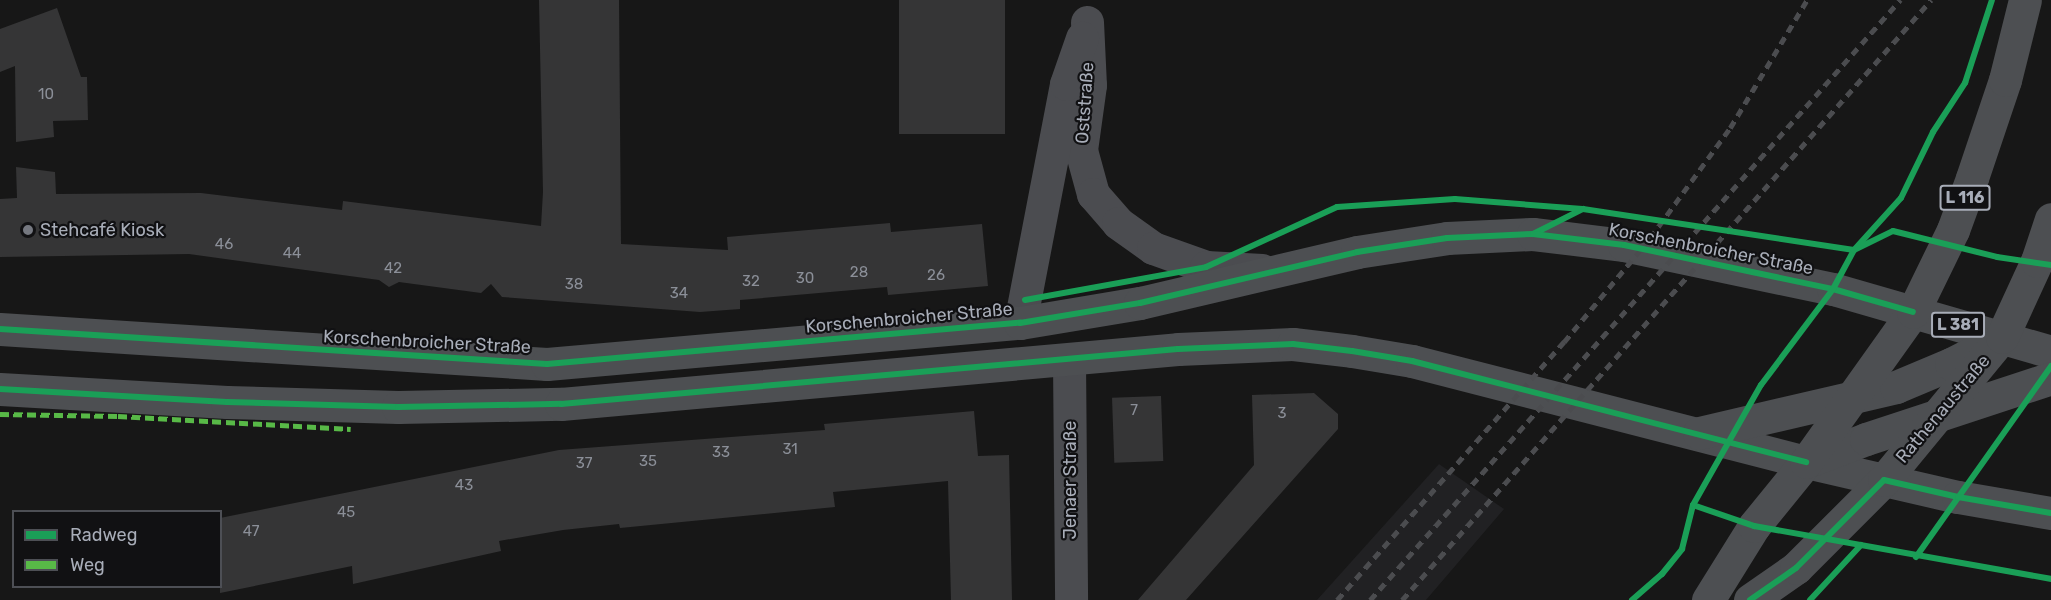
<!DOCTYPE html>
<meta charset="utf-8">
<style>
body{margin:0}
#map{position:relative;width:2051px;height:600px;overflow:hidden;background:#171717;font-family:Rubik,sans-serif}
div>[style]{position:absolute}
.built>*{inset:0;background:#212123}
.building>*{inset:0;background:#353536;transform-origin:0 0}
.minor>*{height:33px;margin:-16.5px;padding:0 16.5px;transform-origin:16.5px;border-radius:16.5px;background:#4b4c50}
.primary>*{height:33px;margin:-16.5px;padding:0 16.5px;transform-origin:16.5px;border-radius:16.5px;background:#4d4f52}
.rail>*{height:4.5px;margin-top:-2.25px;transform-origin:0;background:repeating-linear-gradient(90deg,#4b4c4f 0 8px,transparent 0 14px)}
.quiet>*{height:4.5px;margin-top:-2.25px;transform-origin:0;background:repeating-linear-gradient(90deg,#58b947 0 9px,transparent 0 13.5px)}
.cycleway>*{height:6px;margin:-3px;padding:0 3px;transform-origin:3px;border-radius:3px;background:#1a9f57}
.dots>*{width:16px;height:16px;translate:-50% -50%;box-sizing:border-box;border:3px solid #111113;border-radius:50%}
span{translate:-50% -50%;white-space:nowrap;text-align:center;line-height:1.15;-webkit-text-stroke:4.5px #111113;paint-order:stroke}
.number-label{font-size:15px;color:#8b8f98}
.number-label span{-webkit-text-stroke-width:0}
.shield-label span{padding:2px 4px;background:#111113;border:2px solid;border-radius:4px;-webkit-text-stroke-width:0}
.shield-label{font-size:16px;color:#a8adb8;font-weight:700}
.street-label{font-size:18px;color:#a8adb8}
.poi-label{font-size:18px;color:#a8adb8}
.left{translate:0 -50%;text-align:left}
.legend{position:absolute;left:12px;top:510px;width:210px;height:78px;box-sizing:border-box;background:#111113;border:2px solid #4d4f55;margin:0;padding:8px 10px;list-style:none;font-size:18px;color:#a8adb8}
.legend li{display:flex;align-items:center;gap:12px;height:30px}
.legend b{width:30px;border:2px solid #4d4f55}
</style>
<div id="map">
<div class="built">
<div style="clip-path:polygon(1439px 464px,1504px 509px,1426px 600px,1317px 600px)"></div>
</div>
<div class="building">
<div style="clip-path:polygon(539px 0,619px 0,621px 244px,728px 250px,727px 237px,890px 223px,891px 232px,982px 224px,988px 286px,888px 295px,887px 287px,740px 300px,740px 309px,700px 312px,502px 297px,491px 284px,481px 293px,399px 282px,389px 287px,379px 280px,189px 254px,0 257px,0 199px,17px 198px,16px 167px,55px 172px,56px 194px,201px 193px,342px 210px,343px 201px,541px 226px,543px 192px)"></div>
<div style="left:899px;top:0;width:106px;height:134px"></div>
<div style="clip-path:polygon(57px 8px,81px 77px,87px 77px,88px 120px,53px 121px,54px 137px,16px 142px,15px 66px,0 72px,0 29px)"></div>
<div style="clip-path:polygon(1314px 393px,1338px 414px,1338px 429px,1186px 600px,1138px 600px,1254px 465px,1252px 395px)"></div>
<div style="left:1161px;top:396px;width:65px;height:49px;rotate:88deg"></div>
<div style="clip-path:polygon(974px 411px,978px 456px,1009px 455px,1012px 600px,951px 600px,948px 481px,833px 492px,835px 507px,620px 528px,619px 524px,563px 530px,499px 541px,501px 551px,353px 584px,352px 566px,220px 593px,220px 518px,559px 450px,825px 430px,824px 424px)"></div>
</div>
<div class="minor">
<div style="left:1087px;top:22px;width:63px;rotate:87.3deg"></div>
<div style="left:1090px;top:85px;width:66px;rotate:97.9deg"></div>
<div style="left:1081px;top:150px;width:46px;rotate:74.7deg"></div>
<div style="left:1093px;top:194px;width:38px;rotate:49deg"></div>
<div style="left:1118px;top:223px;width:43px;rotate:35.5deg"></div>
<div style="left:1153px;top:248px;width:56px;rotate:19.7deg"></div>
<div style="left:1206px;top:267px;width:56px;rotate:3.1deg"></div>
<div style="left:1020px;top:323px;width:243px;rotate:-79.1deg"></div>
<div style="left:1066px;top:84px;width:49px;rotate:-70.8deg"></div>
<div style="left:1069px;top:360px;width:240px;rotate:89.5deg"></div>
</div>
<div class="primary">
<div style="left:0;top:329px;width:548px;rotate:3.66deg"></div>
<div style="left:547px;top:364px;width:475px;rotate:-5deg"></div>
<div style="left:1020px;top:323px;width:122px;rotate:-9.5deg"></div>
<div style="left:1140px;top:303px;width:223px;rotate:-13.2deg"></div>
<div style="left:1357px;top:252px;width:91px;rotate:-8.8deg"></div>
<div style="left:1447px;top:238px;width:86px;rotate:-2.7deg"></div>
<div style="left:1533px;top:234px;width:92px;rotate:6.9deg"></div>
<div style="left:1624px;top:245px;width:214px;rotate:11.9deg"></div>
<div style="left:1833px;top:289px;width:227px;rotate:16.1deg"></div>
<div style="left:0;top:389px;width:227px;rotate:3.3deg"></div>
<div style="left:227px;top:402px;width:171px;rotate:1.7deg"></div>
<div style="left:398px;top:407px;width:163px;rotate:-1.1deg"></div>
<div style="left:561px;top:404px;width:619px;rotate:-5.09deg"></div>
<div style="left:1178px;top:349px;width:115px;rotate:-2.5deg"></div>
<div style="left:1293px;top:344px;width:59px;rotate:6.8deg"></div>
<div style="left:1352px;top:351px;width:61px;rotate:9.5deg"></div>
<div style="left:1412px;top:361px;width:407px;rotate:14.4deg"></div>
<div style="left:1806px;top:462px;width:156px;rotate:13deg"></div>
<div style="left:1958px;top:497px;width:94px;rotate:9.8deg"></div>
<div style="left:1699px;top:433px;width:202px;rotate:-13.1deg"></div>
<div style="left:1896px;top:387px;width:60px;rotate:-22.7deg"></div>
<div style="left:1951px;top:364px;width:44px;rotate:-27.1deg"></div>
<div style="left:1806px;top:462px;width:64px;rotate:-21deg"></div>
<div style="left:1866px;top:439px;width:195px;rotate:-18.2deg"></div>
<div style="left:1708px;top:600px;width:87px;rotate:-58.1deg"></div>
<div style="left:1754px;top:526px;width:82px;rotate:-50.9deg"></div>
<div style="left:1806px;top:462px;width:184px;rotate:-54.5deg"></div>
<div style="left:1913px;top:312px;width:91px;rotate:-64deg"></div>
<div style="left:1953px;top:230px;width:55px;rotate:-69.9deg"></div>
<div style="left:1972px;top:178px;width:103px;rotate:-71.4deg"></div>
<div style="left:2005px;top:80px;width:82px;rotate:-76deg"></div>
<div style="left:1750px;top:600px;width:56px;rotate:-34.8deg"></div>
<div style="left:1796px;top:568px;width:124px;rotate:-45deg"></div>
<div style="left:1884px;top:480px;width:185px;rotate:-50.5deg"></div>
<div style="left:2002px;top:337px;width:84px;rotate:-65.3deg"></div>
<div style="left:2037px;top:261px;width:44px;rotate:-71.6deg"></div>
</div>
<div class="rail">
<div style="left:1337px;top:600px;width:344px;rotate:-48.7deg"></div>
<div style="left:1564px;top:342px;width:135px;rotate:-50.4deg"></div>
<div style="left:1650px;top:238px;width:136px;rotate:-54deg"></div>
<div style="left:1730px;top:128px;width:149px;rotate:-59deg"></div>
<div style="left:1370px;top:600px;width:801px;rotate:-48.54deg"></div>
<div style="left:1402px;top:600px;width:800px;rotate:-48.6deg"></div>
</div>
<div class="quiet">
<div style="left:0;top:414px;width:118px;rotate:1deg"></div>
<div style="left:118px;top:416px;width:233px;rotate:3.2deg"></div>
</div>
<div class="cycleway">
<div style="left:1533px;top:234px;width:56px;rotate:-26.6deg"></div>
<div style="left:1583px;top:209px;width:274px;rotate:8.6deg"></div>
<div style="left:1854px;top:250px;width:43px;rotate:-26deg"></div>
<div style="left:1893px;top:231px;width:107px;rotate:14deg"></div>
<div style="left:1997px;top:257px;width:55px;rotate:8.4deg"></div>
<div style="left:1025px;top:300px;width:184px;rotate:-10.3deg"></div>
<div style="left:1206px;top:267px;width:144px;rotate:-24.6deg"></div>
<div style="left:1337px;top:207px;width:118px;rotate:-3.9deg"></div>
<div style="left:1455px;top:199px;width:128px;rotate:4.5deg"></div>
<div style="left:0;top:329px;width:548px;rotate:3.66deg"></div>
<div style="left:547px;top:364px;width:475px;rotate:-5deg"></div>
<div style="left:1020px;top:323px;width:122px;rotate:-9.5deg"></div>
<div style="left:1140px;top:303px;width:223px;rotate:-13.2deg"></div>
<div style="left:1357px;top:252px;width:91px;rotate:-8.8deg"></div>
<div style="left:1447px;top:238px;width:86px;rotate:-2.7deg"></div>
<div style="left:1533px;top:234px;width:92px;rotate:6.9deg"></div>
<div style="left:1624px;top:245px;width:214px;rotate:11.9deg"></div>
<div style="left:1833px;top:289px;width:83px;rotate:16deg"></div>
<div style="left:0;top:389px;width:227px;rotate:3.3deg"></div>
<div style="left:227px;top:402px;width:171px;rotate:1.7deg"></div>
<div style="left:398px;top:407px;width:163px;rotate:-1.1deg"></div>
<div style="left:561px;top:404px;width:619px;rotate:-5.09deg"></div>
<div style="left:1178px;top:349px;width:115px;rotate:-2.5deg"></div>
<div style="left:1293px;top:344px;width:59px;rotate:6.8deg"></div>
<div style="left:1352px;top:351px;width:61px;rotate:9.5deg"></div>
<div style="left:1412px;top:361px;width:407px;rotate:14.4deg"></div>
<div style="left:1693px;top:505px;width:65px;rotate:19deg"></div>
<div style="left:1754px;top:526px;width:302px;rotate:10.1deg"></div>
<div style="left:1916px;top:557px;width:234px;rotate:-54.7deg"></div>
<div style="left:1632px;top:600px;width:40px;rotate:-41deg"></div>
<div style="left:1662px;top:574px;width:32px;rotate:-51deg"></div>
<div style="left:1682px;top:549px;width:45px;rotate:-76deg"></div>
<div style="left:1693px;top:505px;width:138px;rotate:-60.5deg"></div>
<div style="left:1761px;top:385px;width:120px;rotate:-53.1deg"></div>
<div style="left:1833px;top:289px;width:44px;rotate:-61.7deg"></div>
<div style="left:1854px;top:250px;width:70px;rotate:-47.9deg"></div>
<div style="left:1901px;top:198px;width:73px;rotate:-64.1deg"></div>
<div style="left:1933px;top:132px;width:59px;rotate:-56.9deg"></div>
<div style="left:1965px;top:83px;width:87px;rotate:-72deg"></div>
<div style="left:1750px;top:600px;width:56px;rotate:-34.8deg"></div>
<div style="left:1796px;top:568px;width:124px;rotate:-45deg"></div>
<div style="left:1884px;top:480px;width:76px;rotate:12.9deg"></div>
<div style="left:1958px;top:497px;width:94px;rotate:9.8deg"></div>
<div style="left:1810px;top:600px;width:75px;rotate:-47.2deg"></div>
</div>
<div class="dots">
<div style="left:28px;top:230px;background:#757880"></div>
</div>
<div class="number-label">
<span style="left:46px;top:95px">10</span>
<span style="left:224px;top:245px">46</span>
<span style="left:292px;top:254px">44</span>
<span style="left:393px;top:269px">42</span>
<span style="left:859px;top:273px">28</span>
<span style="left:936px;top:276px">26</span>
<span style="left:805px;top:279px">30</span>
<span style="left:751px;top:282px">32</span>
<span style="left:574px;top:285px">38</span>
<span style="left:679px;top:294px">34</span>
<span style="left:1134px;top:411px">7</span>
<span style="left:1282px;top:414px">3</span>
<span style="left:790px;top:450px">31</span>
<span style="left:721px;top:453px">33</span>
<span style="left:648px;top:462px">35</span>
<span style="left:584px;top:464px">37</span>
<span style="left:464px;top:486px">43</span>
<span style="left:346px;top:513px">45</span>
<span style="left:251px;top:532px">47</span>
</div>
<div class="shield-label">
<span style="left:1965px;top:198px">L 116</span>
<span style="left:1958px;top:325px">L 381</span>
</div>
<div class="street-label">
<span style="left:1085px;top:103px;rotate:-86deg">Oststraße</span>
<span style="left:1711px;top:249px;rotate:11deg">Korschenbroicher Straße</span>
<span style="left:909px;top:318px;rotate:-5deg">Korschenbroicher Straße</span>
<span style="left:427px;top:342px;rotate:3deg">Korschenbroicher Straße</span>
<span style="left:1943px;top:409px;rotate:-50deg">Rathenaustraße</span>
<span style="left:1070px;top:480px;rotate:-90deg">Jenaer Straße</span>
</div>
<div class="poi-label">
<span class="left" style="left:40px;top:230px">Stehcafé Kiosk</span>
</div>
<ul class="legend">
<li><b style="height:8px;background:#1a9f57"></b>Radweg</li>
<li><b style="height:8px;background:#58b947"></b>Weg</li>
</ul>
</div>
